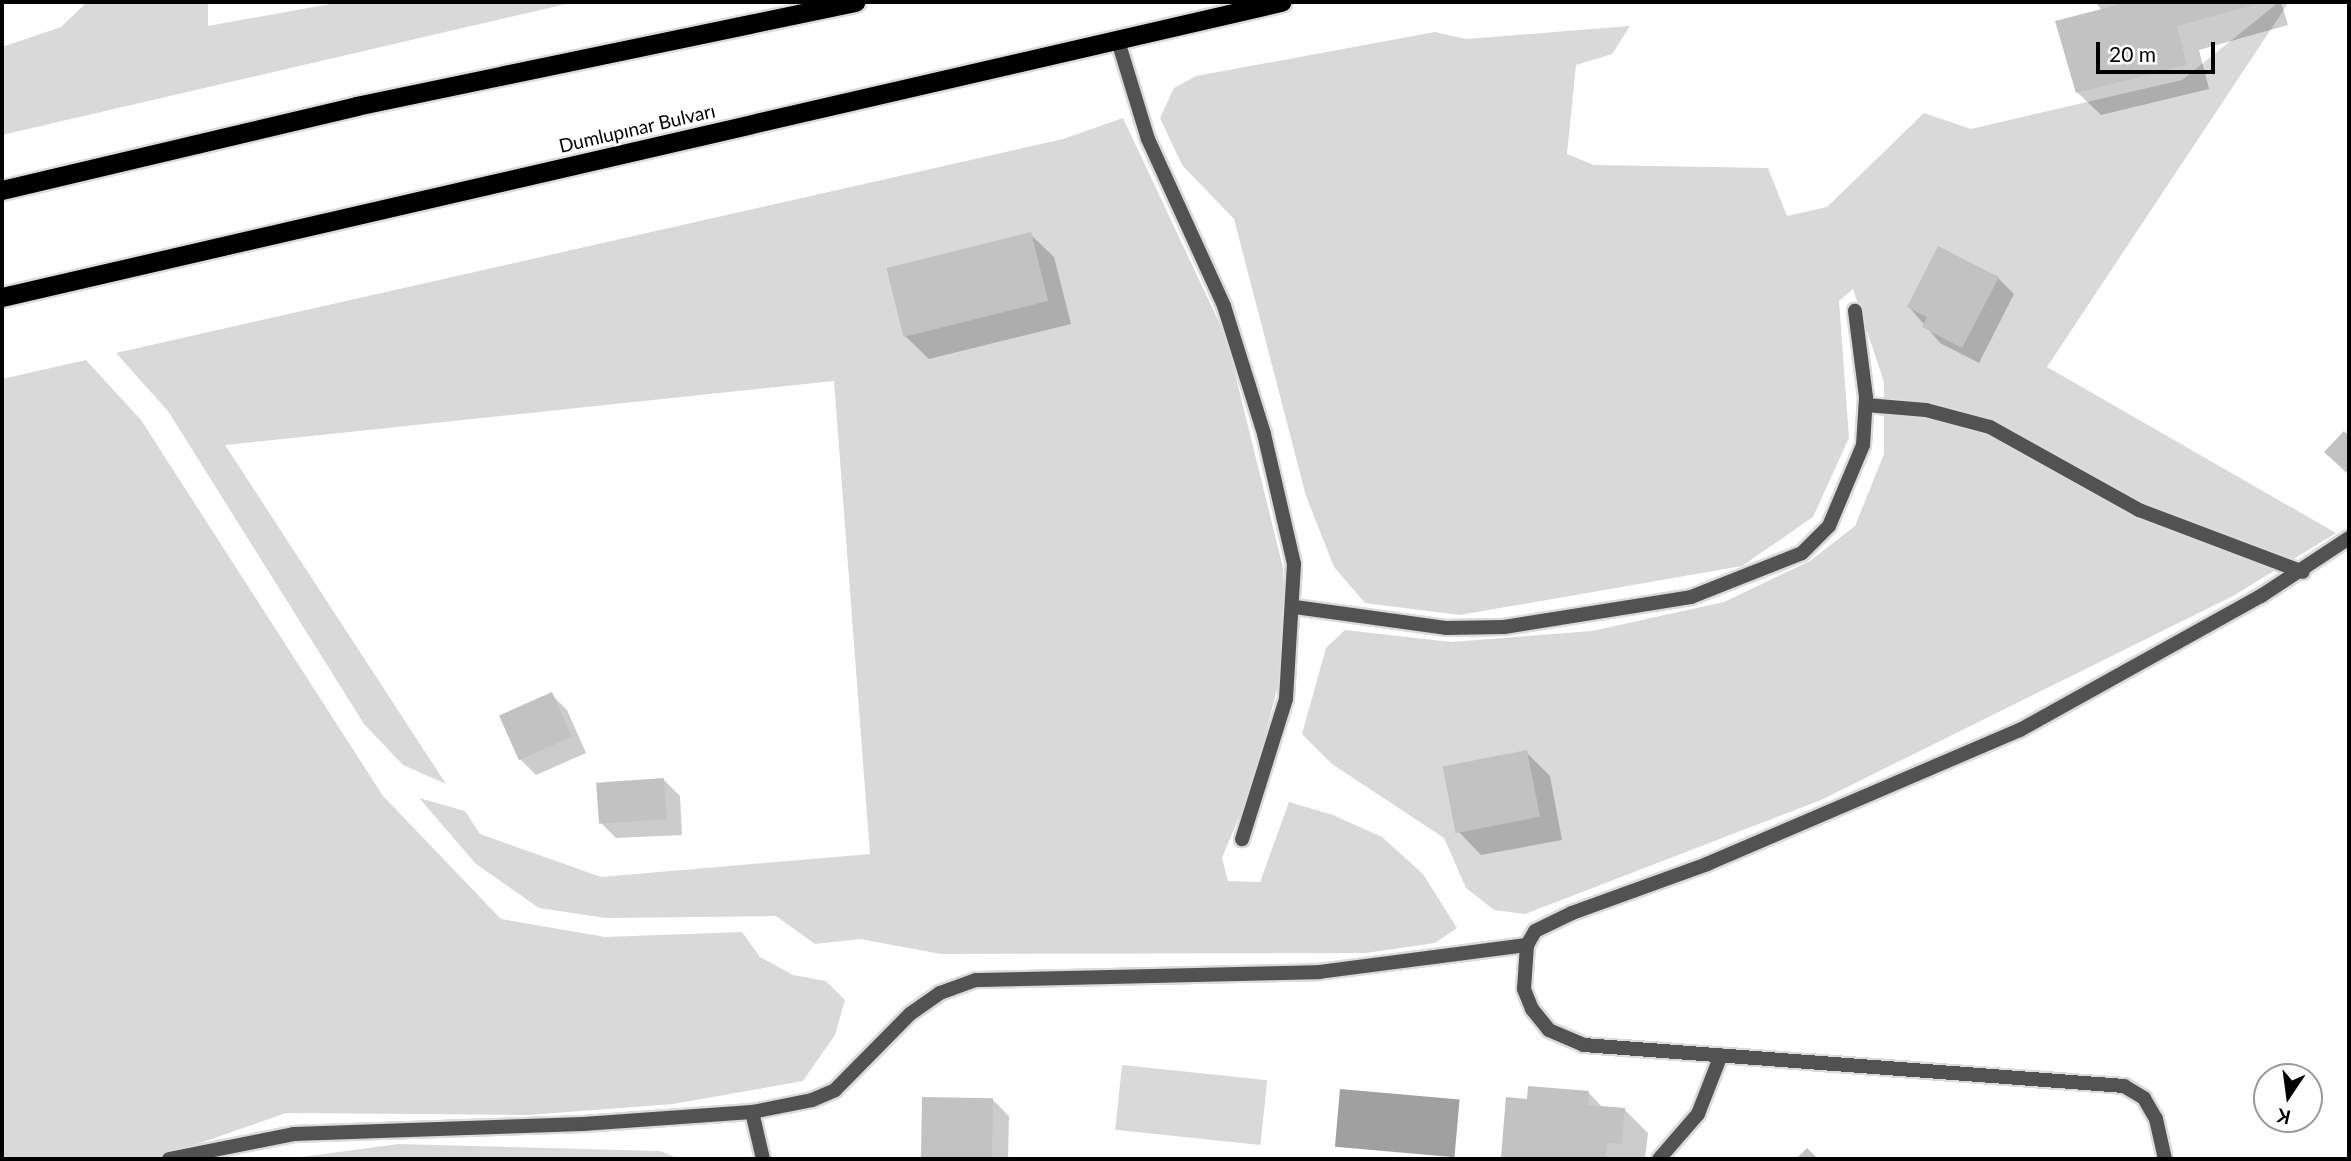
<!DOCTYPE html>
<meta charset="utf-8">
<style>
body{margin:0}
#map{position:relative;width:2351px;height:1161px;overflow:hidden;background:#fff;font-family:Lato,sans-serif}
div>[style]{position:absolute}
.green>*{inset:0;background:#d9d9d9;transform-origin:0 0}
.water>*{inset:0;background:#a0a0a0;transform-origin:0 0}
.shadow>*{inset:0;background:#0003}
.building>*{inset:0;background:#c2c2c2;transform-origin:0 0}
.roads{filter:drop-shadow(2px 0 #dbdbdb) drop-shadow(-2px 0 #dbdbdb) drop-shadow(0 2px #dbdbdb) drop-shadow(0 -2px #dbdbdb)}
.minor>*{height:14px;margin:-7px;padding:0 7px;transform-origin:7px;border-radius:7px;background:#525252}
.trunk>*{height:19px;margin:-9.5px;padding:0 9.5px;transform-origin:9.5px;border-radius:9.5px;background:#000}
span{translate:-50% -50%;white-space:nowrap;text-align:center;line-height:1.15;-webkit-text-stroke:5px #fff;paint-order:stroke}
.street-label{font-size:19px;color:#000}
.frame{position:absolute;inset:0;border:4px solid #000;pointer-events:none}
.north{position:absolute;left:2253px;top:1063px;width:70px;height:70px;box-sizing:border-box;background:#fff;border:2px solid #999;border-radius:50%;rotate:193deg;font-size:19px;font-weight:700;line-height:28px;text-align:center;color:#000}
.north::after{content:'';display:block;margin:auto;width:24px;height:32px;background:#000;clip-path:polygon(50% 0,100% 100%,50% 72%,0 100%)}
.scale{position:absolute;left:2096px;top:42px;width:119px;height:32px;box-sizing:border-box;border:4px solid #000;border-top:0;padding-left:9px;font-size:21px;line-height:24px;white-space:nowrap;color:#000;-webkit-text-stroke:5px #fff;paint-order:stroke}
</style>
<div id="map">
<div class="green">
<div style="clip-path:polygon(87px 2px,208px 2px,208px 26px,341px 2px,575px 2px,2px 135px,2px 47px,61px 27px)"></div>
<div style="clip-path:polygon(2279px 2px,2289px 2px,2047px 367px,2336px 533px,2233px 596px,1821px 800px,1525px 914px,1494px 910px,1466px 888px,1444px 838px,1332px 764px,1302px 734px,1326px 648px,1345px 630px,1451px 642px,1592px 631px,1724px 602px,1810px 561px,1855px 526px,1884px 454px,1884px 382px,1853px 289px,1839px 301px,1849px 438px,1813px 517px,1742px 566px,1460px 615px,1365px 603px,1334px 567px,1306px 496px,1234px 219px,1182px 165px,1160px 118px,1174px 88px,1196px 76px,1435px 32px,1466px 39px,1630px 26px,1612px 54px,1576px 65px,1567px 154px,1594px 165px,1768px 168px,1787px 216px,1827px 207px,1924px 113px,1971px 129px,2182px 80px)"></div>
<div style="clip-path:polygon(1123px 118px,1226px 337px,1283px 568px,1288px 648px,1251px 788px,1222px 858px,1228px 881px,1260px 882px,1289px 802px,1333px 815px,1382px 837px,1423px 874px,1457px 928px,1435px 943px,1366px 953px,941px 954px,860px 939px,815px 944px,776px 916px,606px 918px,539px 908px,476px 864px,419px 798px,465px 811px,480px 834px,601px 877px,870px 854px,834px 381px,225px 445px,446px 784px,403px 765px,364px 724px,168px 411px,116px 353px,1063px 139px)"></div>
<div style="clip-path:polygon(86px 360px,141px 420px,383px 796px,501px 919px,605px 937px,742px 932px,760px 957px,793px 975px,826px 981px,845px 1000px,835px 1035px,803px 1081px,673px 1104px,528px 1115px,286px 1113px,154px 1159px,2px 1159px,2px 379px)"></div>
<div style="left:1122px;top:1065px;width:146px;height:65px;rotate:6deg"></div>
<div style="clip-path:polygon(398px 1144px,660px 1151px,680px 1159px,287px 1159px)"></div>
</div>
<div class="water">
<div style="left:1340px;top:1089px;width:120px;height:58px;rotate:5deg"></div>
</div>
<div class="shadow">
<div style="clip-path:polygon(2281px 2px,2288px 25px,2199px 50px,2209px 89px,2101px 115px,2077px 92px,2102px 10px,2095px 2px)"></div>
<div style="clip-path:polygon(1030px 234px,1054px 257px,1071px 324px,929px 359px,905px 336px)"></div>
<div style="clip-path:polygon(1998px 278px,2014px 294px,1979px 363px,1940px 343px,1909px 307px)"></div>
<div style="clip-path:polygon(551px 694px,567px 710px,586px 753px,536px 775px,520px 759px,501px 716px)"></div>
<div style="clip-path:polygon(1526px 752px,1550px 776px,1562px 840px,1481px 855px,1458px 831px)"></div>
<div style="clip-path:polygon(664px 780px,680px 796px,682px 835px,616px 838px,600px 822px)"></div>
<div style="clip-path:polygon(1589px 1093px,1603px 1108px,1624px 1109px,1648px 1133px,1645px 1159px,1503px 1156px,1528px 1101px)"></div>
<div style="clip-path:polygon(924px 1099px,993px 1100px,1009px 1116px,1008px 1159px,923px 1159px)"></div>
</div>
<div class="building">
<div style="clip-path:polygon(2129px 2px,2261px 2px,2261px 3px,2177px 26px,2187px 65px,2076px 93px,2055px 21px)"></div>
<div style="left:1031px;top:232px;width:71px;height:149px;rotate:76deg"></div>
<div style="clip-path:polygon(1938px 246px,1999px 277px,1962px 348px,1922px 327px,1927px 317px,1907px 307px)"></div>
<div style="clip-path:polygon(2344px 431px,2349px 436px,2349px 475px,2324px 452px)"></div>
<div style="left:552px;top:692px;width:49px;height:58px;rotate:66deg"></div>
<div style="left:1527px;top:750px;width:68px;height:86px;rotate:79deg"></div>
<div style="left:664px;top:778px;width:41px;height:68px;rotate:86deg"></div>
<div style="clip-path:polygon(1528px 1086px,1589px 1091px,1588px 1105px,1625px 1108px,1622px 1144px,1607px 1143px,1606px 1159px,1501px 1157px,1506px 1097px,1527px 1099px)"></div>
<div style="left:922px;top:1097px;width:71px;height:62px;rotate:1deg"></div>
<div style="clip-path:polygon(1807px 1148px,1818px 1159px,1796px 1159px)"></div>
</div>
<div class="roads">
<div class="minor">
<div style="left:1118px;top:41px;width:102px;rotate:73deg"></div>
<div style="left:1148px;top:139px;width:183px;rotate:65.5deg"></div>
<div style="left:1224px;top:306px;width:134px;rotate:72.6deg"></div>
<div style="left:1264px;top:434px;width:133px;rotate:77deg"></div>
<div style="left:1294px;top:564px;width:135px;rotate:93.4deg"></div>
<div style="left:1286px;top:699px;width:147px;rotate:107.4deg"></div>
<div style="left:1866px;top:405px;width:60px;rotate:4.8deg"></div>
<div style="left:1926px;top:410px;width:66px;rotate:14.9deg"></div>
<div style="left:1990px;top:427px;width:171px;rotate:29.1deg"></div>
<div style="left:2139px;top:510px;width:175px;rotate:20.7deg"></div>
<div style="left:1295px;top:607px;width:152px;rotate:7.9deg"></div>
<div style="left:1446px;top:628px;width:58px;rotate:-1deg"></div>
<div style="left:1504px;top:627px;width:189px;rotate:-9.1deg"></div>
<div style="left:1691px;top:597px;width:119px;rotate:-21.6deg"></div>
<div style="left:1802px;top:553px;width:38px;rotate:-45deg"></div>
<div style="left:1829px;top:526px;width:88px;rotate:-67.2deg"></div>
<div style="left:1863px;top:445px;width:48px;rotate:-86.4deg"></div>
<div style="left:1866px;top:397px;width:87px;rotate:-97.3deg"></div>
<div style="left:752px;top:1112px;width:48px;rotate:76.8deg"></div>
<div style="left:169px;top:1159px;width:127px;rotate:-11.3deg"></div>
<div style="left:294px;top:1134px;width:289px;rotate:-2deg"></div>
<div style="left:583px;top:1124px;width:169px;rotate:-4.1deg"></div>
<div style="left:752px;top:1112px;width:61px;rotate:-11.3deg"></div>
<div style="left:812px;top:1100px;width:25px;rotate:-23deg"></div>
<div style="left:835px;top:1090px;width:107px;rotate:-45.4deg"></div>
<div style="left:910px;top:1014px;width:37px;rotate:-35deg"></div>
<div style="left:940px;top:993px;width:38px;rotate:-20deg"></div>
<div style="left:976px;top:980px;width:343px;rotate:-1.3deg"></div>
<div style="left:1319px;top:972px;width:210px;rotate:-7.4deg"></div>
<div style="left:1659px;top:1159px;width:60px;rotate:-49.1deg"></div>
<div style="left:1698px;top:1114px;width:63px;rotate:-68.7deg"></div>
<div style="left:2165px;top:1159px;width:41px;rotate:-102.7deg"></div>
<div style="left:2156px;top:1119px;width:24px;rotate:-120deg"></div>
<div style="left:2144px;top:1098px;width:23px;rotate:-149deg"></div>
<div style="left:2124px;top:1086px;width:542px;rotate:-175.66deg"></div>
<div style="left:1584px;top:1045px;width:38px;rotate:-157deg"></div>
<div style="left:1549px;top:1030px;width:27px;rotate:-129deg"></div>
<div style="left:1532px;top:1009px;width:22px;rotate:-112deg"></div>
<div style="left:1524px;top:989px;width:44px;rotate:-86.1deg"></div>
<div style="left:1527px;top:945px;width:16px;rotate:-60deg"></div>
<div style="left:1535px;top:931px;width:41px;rotate:-25.9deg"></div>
<div style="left:1572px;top:913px;width:144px;rotate:-19.9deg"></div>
<div style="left:1707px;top:864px;width:340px;rotate:-23.2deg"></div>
<div style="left:2020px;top:730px;width:276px;rotate:-29.1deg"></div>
<div style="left:2261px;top:596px;width:105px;rotate:-33.4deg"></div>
</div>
<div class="trunk">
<div style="left:2px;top:190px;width:364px;rotate:-13.3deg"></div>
<div style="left:356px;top:106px;width:510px;rotate:-11.77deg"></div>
<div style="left:2px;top:297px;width:1313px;rotate:-12.99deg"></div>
</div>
</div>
<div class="street-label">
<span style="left:637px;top:128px;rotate:-13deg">Dumlupınar Bulvarı</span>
</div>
<div class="frame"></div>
<div class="north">K</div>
<div class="scale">20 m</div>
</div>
